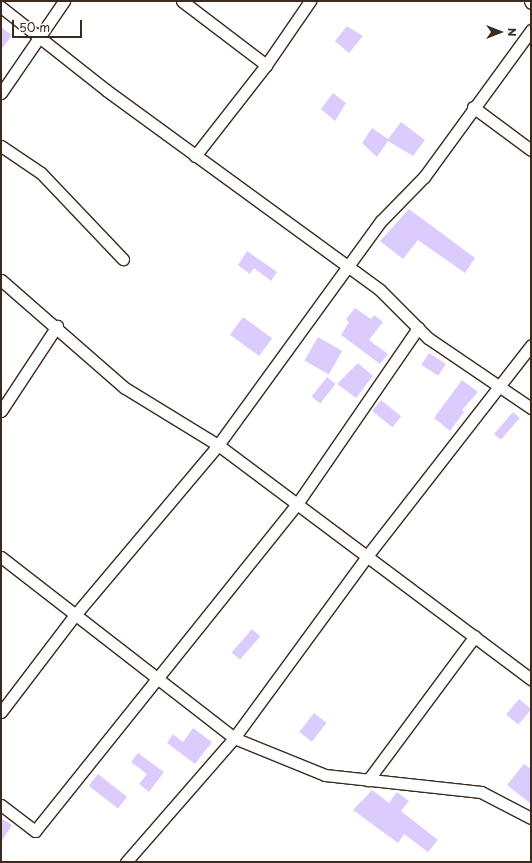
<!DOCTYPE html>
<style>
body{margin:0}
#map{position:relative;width:532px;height:863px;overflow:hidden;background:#fff;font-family:"Playpen Sans",sans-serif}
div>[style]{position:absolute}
.building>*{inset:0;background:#dccbfd;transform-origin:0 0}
.roads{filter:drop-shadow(1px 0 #3b2a1e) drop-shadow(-1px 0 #3b2a1e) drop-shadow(0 1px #3b2a1e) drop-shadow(0 -1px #3b2a1e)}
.minor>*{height:11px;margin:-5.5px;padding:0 5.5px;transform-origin:5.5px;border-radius:5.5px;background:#fff}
span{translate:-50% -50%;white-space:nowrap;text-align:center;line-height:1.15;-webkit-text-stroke:4px #fff;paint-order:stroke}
.frame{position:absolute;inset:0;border:2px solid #3b2a1e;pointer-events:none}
.north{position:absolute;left:480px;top:12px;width:40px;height:40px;-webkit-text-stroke:3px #fff;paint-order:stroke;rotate:90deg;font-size:11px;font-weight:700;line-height:16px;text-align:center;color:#3b2a1e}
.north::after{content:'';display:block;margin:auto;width:14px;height:18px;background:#3b2a1e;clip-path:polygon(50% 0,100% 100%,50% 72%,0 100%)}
.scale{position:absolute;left:12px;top:20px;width:70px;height:18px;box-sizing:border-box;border:2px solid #3b2a1e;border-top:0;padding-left:5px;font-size:12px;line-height:14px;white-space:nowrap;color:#3b2a1e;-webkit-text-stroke:3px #fff;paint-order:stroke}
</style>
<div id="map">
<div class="building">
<div style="clip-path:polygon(347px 26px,363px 36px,349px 53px,335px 41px)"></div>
<div style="clip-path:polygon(1px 27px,12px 35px,1px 50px)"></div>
<div style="clip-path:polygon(333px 93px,346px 103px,335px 121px,321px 109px)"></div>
<div style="clip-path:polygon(401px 122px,425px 140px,413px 156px,388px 141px,377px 157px,362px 143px,372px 128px,388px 139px)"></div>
<div style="clip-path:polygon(409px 209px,475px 258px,465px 273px,418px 240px,403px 259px,380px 241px)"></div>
<div style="clip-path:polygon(247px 251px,277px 272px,271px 281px,254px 268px,250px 274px,238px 265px)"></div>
<div style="clip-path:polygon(355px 308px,371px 319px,374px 315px,383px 322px,369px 340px,388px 354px,380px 364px,341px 335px,349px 322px,346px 319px)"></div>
<div style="left:243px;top:317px;width:36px;height:22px;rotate:36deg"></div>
<div style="left:318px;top:337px;width:28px;height:27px;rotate:30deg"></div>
<div style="left:429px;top:353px;width:20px;height:14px;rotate:33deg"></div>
<div style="clip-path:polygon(358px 363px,373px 376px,356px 398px,337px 384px)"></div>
<div style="left:327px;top:377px;width:11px;height:25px;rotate:38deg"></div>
<div style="clip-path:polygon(462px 380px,478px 392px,462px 410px,464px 412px,450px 431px,434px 418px)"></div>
<div style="left:381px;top:400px;width:26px;height:14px;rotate:39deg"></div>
<div style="left:513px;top:412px;width:9px;height:29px;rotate:41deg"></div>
<div style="left:252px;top:629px;width:11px;height:31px;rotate:41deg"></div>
<div style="left:519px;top:699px;width:16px;height:20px;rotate:40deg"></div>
<div style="left:314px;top:713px;width:16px;height:24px;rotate:38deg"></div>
<div style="clip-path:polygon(193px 728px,212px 742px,195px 764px,167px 743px,173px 734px,183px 742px)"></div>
<div style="clip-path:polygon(138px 753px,164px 772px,149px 792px,139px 784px,147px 774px,131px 762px)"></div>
<div style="clip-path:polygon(524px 764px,531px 769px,531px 804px,507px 785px)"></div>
<div style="left:98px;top:774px;width:37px;height:15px;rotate:38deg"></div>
<div style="clip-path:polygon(372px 790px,389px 803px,397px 792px,409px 801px,401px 811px,438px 840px,428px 852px,404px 834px,398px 843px,353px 810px)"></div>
<div style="clip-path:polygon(1px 818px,12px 825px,1px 842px)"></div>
</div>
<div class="roads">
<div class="minor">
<div style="left:182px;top:1px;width:106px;rotate:37.3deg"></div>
<div style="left:530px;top:1px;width:2px;rotate:63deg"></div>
<div style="left:1px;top:7px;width:134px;rotate:38.3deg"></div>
<div style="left:106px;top:90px;width:339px;rotate:36.1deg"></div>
<div style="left:380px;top:290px;width:68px;rotate:45deg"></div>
<div style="left:428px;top:338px;width:125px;rotate:34.2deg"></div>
<div style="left:1px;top:93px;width:112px;rotate:-55.6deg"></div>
<div style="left:473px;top:107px;width:72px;rotate:36.6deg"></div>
<div style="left:1px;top:146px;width:48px;rotate:34deg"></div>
<div style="left:41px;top:173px;width:119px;rotate:46.4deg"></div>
<div style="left:195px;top:156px;width:115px;rotate:-52deg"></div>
<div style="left:266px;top:65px;width:78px;rotate:-55.5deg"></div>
<div style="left:1px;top:280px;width:164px;rotate:41.1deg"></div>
<div style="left:125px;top:388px;width:109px;rotate:31.5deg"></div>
<div style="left:218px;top:445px;width:391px;rotate:36.8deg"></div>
<div style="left:1px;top:411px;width:102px;rotate:-56.6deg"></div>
<div style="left:1px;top:557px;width:295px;rotate:37.8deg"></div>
<div style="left:234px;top:738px;width:98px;rotate:22.1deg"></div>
<div style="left:325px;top:775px;width:157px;rotate:6.2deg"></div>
<div style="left:481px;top:792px;width:56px;rotate:27.5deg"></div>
<div style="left:1px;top:712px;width:122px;rotate:-52.7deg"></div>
<div style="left:75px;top:615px;width:222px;rotate:-49.9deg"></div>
<div style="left:218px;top:445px;width:277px;rotate:-54deg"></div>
<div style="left:381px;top:221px;width:62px;rotate:-45.7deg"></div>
<div style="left:424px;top:177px;width:182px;rotate:-53.9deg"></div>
<div style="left:368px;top:780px;width:179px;rotate:-53.4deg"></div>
<div style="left:1px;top:805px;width:43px;rotate:37.4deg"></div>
<div style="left:35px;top:831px;width:419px;rotate:-51.3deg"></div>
<div style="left:297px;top:504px;width:214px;rotate:-55.5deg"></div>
<div style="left:126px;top:862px;width:164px;rotate:-48.9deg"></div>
<div style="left:234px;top:738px;width:225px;rotate:-53.8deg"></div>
<div style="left:367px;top:556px;width:267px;rotate:-52.1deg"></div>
</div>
</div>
<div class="frame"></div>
<div class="north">N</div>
<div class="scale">50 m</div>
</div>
